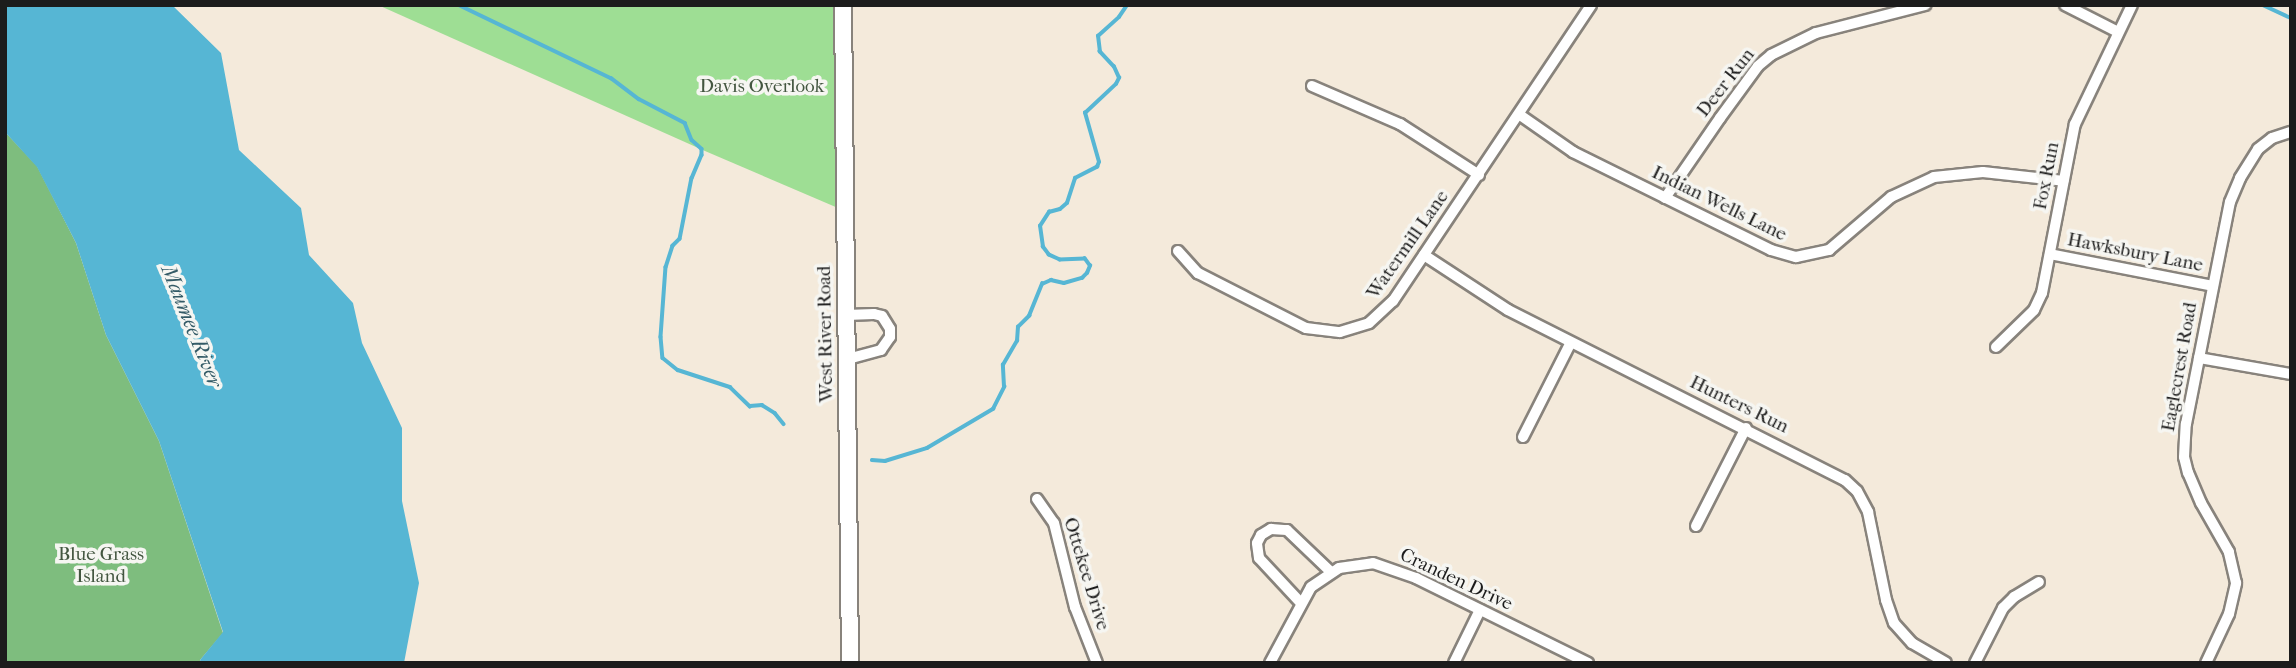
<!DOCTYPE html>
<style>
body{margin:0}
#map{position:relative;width:2296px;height:668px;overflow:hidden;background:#f4eadb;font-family:"IM FELL French Canon",serif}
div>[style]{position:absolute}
.green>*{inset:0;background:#9ede94}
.forest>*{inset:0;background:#7ebd7e}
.water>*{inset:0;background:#56b6d4}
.stream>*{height:3.5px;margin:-1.75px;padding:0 1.75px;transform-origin:1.75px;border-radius:1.75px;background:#56b6d4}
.roads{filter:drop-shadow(2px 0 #88837c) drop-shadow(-2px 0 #88837c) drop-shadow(0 2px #88837c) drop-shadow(0 -2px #88837c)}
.minor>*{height:10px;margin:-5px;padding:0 5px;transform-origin:5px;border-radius:5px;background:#fff}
.secondary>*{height:16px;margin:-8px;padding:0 8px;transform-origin:8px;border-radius:8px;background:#fff}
span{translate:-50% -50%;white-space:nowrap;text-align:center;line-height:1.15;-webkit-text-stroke:7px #f6f6f2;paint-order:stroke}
.street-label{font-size:19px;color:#1c1c1c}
.park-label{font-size:19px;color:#435640}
.water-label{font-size:21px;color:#335a66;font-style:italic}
.frame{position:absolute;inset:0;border:7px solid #1c1c1c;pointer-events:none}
</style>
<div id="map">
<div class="green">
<div style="clip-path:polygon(378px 5px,843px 5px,845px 211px,705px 151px)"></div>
</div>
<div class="forest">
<div style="clip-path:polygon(5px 132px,37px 166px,76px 243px,106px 335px,159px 441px,223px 633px,200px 660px,201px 663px,5px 663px)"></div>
</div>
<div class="water">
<div style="clip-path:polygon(5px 5px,172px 5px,221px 53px,239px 150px,301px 208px,309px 255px,353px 303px,362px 343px,402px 428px,402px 501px,419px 583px,404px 663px,201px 663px,200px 660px,223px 632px,159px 441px,106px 335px,76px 243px,37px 167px,5px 132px)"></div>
</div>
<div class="stream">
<div style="left:459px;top:5px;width:169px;rotate:25.7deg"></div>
<div style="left:611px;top:78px;width:35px;rotate:37deg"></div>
<div style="left:639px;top:99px;width:52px;rotate:27.6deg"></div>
<div style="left:685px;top:123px;width:18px;rotate:68deg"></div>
<div style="left:692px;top:140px;width:13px;rotate:42deg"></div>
<div style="left:702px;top:149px;width:6px;rotate:90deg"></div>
<div style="left:702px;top:155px;width:25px;rotate:113deg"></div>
<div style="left:692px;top:178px;width:62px;rotate:101.1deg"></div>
<div style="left:680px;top:239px;width:10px;rotate:135deg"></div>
<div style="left:673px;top:246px;width:22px;rotate:108deg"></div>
<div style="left:666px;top:267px;width:70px;rotate:94.1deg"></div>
<div style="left:661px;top:337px;width:21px;rotate:85deg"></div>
<div style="left:663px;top:358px;width:19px;rotate:39deg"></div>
<div style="left:678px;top:370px;width:55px;rotate:18.1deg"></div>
<div style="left:730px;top:387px;width:28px;rotate:44deg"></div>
<div style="left:750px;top:406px;width:12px;rotate:-5deg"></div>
<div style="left:762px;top:405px;width:15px;rotate:32deg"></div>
<div style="left:775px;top:413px;width:14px;rotate:51deg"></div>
<div style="left:2263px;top:5px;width:31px;rotate:25deg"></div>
<div style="left:872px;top:460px;width:13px;rotate:4deg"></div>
<div style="left:885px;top:461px;width:44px;rotate:-17.2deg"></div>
<div style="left:927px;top:448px;width:77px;rotate:-30.6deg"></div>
<div style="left:993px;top:409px;width:25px;rotate:-63deg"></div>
<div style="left:1004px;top:387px;width:22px;rotate:-93deg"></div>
<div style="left:1003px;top:365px;width:28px;rotate:-60deg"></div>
<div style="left:1017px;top:341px;width:14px;rotate:-86deg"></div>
<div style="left:1018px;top:327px;width:16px;rotate:-45deg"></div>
<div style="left:1029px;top:316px;width:35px;rotate:-68deg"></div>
<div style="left:1042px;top:284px;width:10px;rotate:-24deg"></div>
<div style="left:1051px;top:280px;width:13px;rotate:13deg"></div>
<div style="left:1064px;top:283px;width:19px;rotate:-16deg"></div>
<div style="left:1082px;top:278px;width:7px;rotate:-45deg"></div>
<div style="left:1087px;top:273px;width:8px;rotate:-67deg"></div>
<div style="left:1090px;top:266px;width:9px;rotate:-126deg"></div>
<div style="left:1085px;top:259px;width:25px;rotate:178deg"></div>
<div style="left:1060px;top:260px;width:12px;rotate:-156deg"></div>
<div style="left:1049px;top:255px;width:10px;rotate:-127deg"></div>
<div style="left:1043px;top:247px;width:21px;rotate:-98deg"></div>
<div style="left:1040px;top:226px;width:17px;rotate:-57deg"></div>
<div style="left:1049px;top:212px;width:11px;rotate:-15deg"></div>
<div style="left:1060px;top:209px;width:9px;rotate:-41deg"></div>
<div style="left:1067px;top:203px;width:26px;rotate:-72deg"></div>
<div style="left:1075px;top:178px;width:25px;rotate:-27deg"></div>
<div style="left:1097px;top:167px;width:5px;rotate:-68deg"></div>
<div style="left:1099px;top:162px;width:51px;rotate:-105.9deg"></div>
<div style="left:1085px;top:113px;width:42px;rotate:-43.1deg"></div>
<div style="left:1116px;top:84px;width:7px;rotate:-63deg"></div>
<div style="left:1119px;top:78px;width:12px;rotate:-114deg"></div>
<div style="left:1114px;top:67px;width:21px;rotate:-133deg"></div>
<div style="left:1100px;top:52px;width:16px;rotate:-97deg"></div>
<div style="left:1098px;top:36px;width:28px;rotate:-42deg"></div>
<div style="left:1119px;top:17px;width:14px;rotate:-56deg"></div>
</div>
<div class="roads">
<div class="minor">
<div style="left:2065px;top:5px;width:59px;rotate:27deg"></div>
<div style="left:1312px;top:86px;width:96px;rotate:23.4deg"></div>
<div style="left:1400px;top:124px;width:94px;rotate:32.8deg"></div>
<div style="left:1520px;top:115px;width:65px;rotate:34.9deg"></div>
<div style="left:1573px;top:152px;width:221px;rotate:26.3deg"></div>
<div style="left:1771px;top:250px;width:26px;rotate:16deg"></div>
<div style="left:1796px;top:257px;width:34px;rotate:-12deg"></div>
<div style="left:1829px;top:250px;width:82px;rotate:-40.5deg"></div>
<div style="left:1891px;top:197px;width:47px;rotate:-24.9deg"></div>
<div style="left:1934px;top:177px;width:49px;rotate:-5.8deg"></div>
<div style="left:1983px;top:172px;width:81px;rotate:6.3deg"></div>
<div style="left:1665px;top:198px;width:97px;rotate:-55.5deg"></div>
<div style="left:1720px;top:118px;width:64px;rotate:-53.8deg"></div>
<div style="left:1758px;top:66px;width:17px;rotate:-40deg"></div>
<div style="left:1771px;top:55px;width:50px;rotate:-26.1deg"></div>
<div style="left:1816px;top:33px;width:113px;rotate:-14.4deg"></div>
<div style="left:1178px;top:251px;width:30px;rotate:48deg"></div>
<div style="left:1198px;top:273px;width:121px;rotate:27deg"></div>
<div style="left:1306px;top:328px;width:34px;rotate:7deg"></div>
<div style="left:1340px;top:332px;width:30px;rotate:-17deg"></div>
<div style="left:1369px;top:323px;width:33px;rotate:-43deg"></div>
<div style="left:1393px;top:301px;width:356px;rotate:-56.2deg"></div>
<div style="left:2050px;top:254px;width:166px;rotate:11.1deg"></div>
<div style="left:1424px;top:255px;width:100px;rotate:33.2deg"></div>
<div style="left:1508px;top:310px;width:377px;rotate:26.8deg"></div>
<div style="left:1845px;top:480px;width:16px;rotate:43deg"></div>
<div style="left:1857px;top:491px;width:24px;rotate:62deg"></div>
<div style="left:1868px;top:512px;width:90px;rotate:78.4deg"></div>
<div style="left:1886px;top:600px;width:24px;rotate:71deg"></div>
<div style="left:1894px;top:623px;width:27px;rotate:48deg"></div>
<div style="left:1912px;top:643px;width:39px;rotate:30deg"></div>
<div style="left:846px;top:315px;width:28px;rotate:-2deg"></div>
<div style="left:874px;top:314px;width:8px;rotate:14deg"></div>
<div style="left:882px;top:316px;width:15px;rotate:58deg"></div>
<div style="left:890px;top:329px;width:8px;rotate:90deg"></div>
<div style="left:890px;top:337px;width:16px;rotate:125deg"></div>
<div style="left:881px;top:350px;width:34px;rotate:165deg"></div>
<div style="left:1996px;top:347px;width:53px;rotate:-44.2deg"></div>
<div style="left:2034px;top:310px;width:19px;rotate:-65deg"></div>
<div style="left:2042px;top:293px;width:172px;rotate:-79deg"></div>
<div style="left:2075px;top:124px;width:132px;rotate:-64.4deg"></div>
<div style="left:2199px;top:358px;width:93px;rotate:9.9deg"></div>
<div style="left:1523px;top:437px;width:106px;rotate:-63.2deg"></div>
<div style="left:1037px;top:499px;width:29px;rotate:55deg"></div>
<div style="left:1054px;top:523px;width:87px;rotate:76deg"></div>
<div style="left:1075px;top:607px;width:60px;rotate:68.6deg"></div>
<div style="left:1696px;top:526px;width:110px;rotate:-63deg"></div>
<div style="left:1300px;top:602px;width:60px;rotate:-133deg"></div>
<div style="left:1259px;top:558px;width:15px;rotate:-98deg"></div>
<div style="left:1257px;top:543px;width:9px;rotate:-63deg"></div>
<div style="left:1261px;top:535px;width:12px;rotate:-31deg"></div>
<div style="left:1271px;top:529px;width:16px;rotate:4deg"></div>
<div style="left:1287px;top:530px;width:61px;rotate:43.7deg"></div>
<div style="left:1270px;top:663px;width:86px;rotate:-61.7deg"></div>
<div style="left:1311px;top:587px;width:34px;rotate:-34deg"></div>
<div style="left:1339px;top:568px;width:34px;rotate:-8deg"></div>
<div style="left:1373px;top:563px;width:46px;rotate:19.2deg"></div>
<div style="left:1416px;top:578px;width:192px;rotate:26.3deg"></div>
<div style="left:1454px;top:663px;width:59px;rotate:-63.9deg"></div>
<div style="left:1975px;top:663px;width:62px;rotate:-63deg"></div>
<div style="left:2003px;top:608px;width:16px;rotate:-45deg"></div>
<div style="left:2014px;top:597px;width:29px;rotate:-31deg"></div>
<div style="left:2206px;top:663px;width:54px;rotate:-64.9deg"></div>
<div style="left:2229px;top:614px;width:32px;rotate:-77deg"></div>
<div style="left:2236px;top:583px;width:32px;rotate:-103deg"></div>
<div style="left:2229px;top:552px;width:56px;rotate:-119.7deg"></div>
<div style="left:2201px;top:503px;width:33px;rotate:-113deg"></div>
<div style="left:2188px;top:473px;width:16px;rotate:-104deg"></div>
<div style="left:2184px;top:457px;width:33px;rotate:-87deg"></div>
<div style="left:2186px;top:424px;width:226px;rotate:-78.8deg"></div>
<div style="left:2230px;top:202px;width:26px;rotate:-67deg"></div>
<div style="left:2240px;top:178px;width:34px;rotate:-58deg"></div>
<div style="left:2258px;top:149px;width:18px;rotate:-38deg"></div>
<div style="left:2272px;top:138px;width:20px;rotate:-18deg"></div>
</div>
<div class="secondary">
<div style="left:843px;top:5px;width:658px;rotate:89.39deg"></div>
</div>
</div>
<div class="street-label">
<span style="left:1726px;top:83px;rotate:-52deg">Deer Run</span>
<span style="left:2047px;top:176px;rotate:-79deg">Fox Run</span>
<span style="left:1719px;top:204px;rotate:26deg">Indian Wells Lane</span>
<span style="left:1408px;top:245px;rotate:-55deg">Watermill Lane</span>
<span style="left:2135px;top:253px;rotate:11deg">Hawksbury Lane</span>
<span style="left:826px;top:334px;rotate:-91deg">West River Road</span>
<span style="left:2180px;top:367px;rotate:-80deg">Eaglecrest Road</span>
<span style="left:1739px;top:405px;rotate:26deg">Hunters Run</span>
<span style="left:1086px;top:574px;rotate:73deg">Ottekee Drive</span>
<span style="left:1456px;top:580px;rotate:25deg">Cranden Drive</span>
</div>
<div class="park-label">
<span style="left:762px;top:87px">Davis Overlook</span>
<span style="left:101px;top:566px">Blue Grass<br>Island</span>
</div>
<div class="water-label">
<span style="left:192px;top:326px;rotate:68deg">Maumee River</span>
</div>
<div class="frame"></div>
</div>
